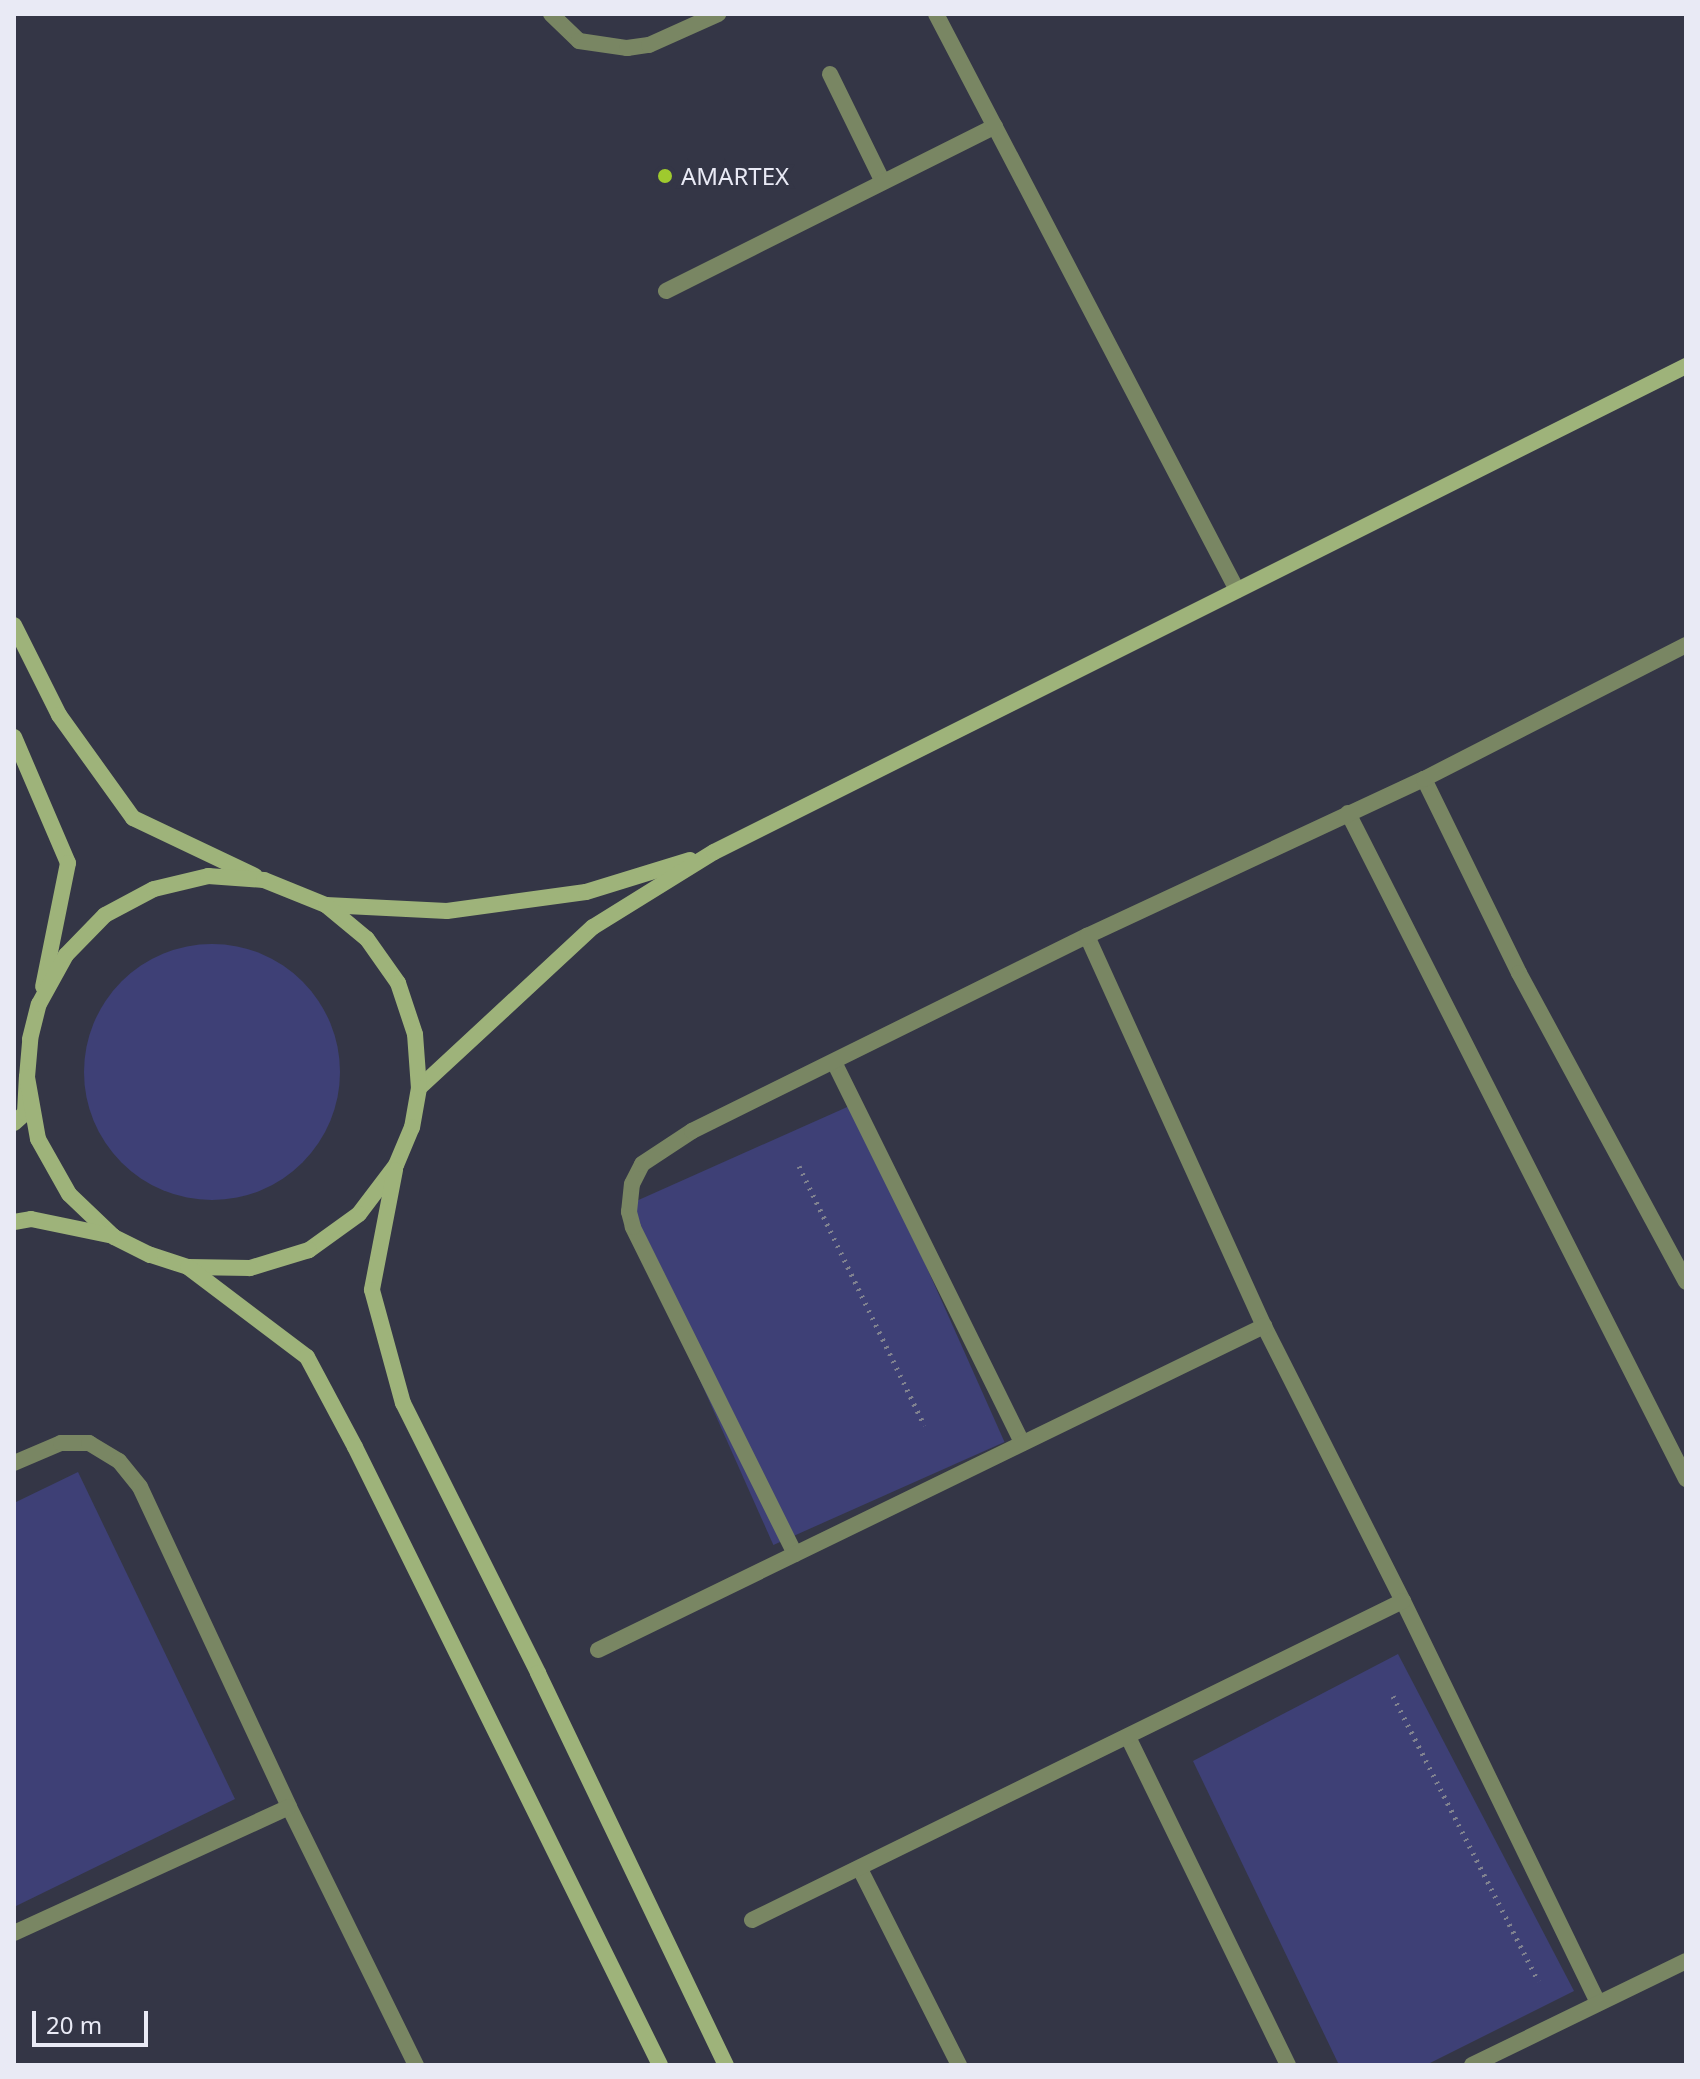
<!DOCTYPE html>
<style>
body{margin:0}
#map{position:relative;width:1700px;height:2079px;overflow:hidden;background:#343646;font-family:"Noto Sans",sans-serif}
div>[style]{position:absolute}
.green>*{inset:0;background:#3e4076;transform-origin:0 0}
.round{border-radius:50%}
.path>*{height:5px;margin-top:-2.5px;transform-origin:0;background:repeating-linear-gradient(90deg,#808290 0 2px,transparent 0 8px)}
.service>*{height:16px;margin:-8px;padding:0 8px;transform-origin:8px;border-radius:8px;background:#798663}
.minor>*{height:16px;margin:-8px;padding:0 8px;transform-origin:8px;border-radius:8px;background:#798663}
.secondary>*{height:16px;margin:-8px;padding:0 8px;transform-origin:8px;border-radius:8px;background:#9eb37a}
.dots>*{width:22px;height:22px;translate:-50% -50%;box-sizing:border-box;border:4px solid #343646;border-radius:50%}
span{translate:-50% -50%;white-space:nowrap;text-align:center;line-height:1.15;-webkit-text-stroke:7px #343646;paint-order:stroke}
.poi-label{font-size:24px;color:#e9eaf5}
.left{translate:0 -50%;text-align:left}
.frame{position:absolute;inset:0;border:16px solid #e9eaf5;pointer-events:none}
.scale{position:absolute;left:32px;top:2011px;width:116px;height:36px;box-sizing:border-box;border:4px solid #e9eaf5;border-top:0;padding-left:10px;font-size:24px;line-height:28px;white-space:nowrap;color:#e9eaf5;-webkit-text-stroke:6px #343646;paint-order:stroke}
</style>
<div id="map">
<div class="green">
<div class="round" style="left:84px;top:944px;width:256px;height:256px"></div>
<div style="left:854px;top:1104px;width:370px;height:253px;rotate:66deg"></div>
<div style="clip-path:polygon(78px 1472px,235px 1799px,14px 1907px,14px 1503px)"></div>
<div style="clip-path:polygon(1398px 1654px,1574px 1991px,1426px 2065px,1339px 2065px,1193px 1761px)"></div>
</div>
<div class="path">
<div style="left:799px;top:1166px;width:288px;rotate:64.2deg"></div>
<div style="left:1393px;top:1696px;width:320px;rotate:63deg"></div>
</div>
<div class="service">
<div style="left:551px;top:14px;width:39px;rotate:44deg"></div>
<div style="left:579px;top:41px;width:49px;rotate:8.3deg"></div>
<div style="left:627px;top:48px;width:22px;rotate:-8deg"></div>
<div style="left:649px;top:45px;width:76px;rotate:-24.2deg"></div>
<div style="left:830px;top:74px;width:120px;rotate:63.9deg"></div>
<div style="left:666px;top:291px;width:368px;rotate:-26.6deg"></div>
</div>
<div class="minor">
<div style="left:936px;top:14px;width:650px;rotate:62.41deg"></div>
<div style="left:1424px;top:779px;width:216px;rotate:63.9deg"></div>
<div style="left:1519px;top:973px;width:351px;rotate:61.6deg"></div>
<div style="left:1348px;top:813px;width:747px;rotate:63.09deg"></div>
<div style="left:1087px;top:936px;width:428px;rotate:65.6deg"></div>
<div style="left:1264px;top:1326px;width:308px;rotate:63.2deg"></div>
<div style="left:1403px;top:1601px;width:446px;rotate:64.1deg"></div>
<div style="left:834px;top:1062px;width:425px;rotate:63.7deg"></div>
<div style="left:14px;top:1463px;width:51px;rotate:-23.1deg"></div>
<div style="left:61px;top:1443px;width:28px"></div>
<div style="left:89px;top:1443px;width:35px;rotate:31deg"></div>
<div style="left:119px;top:1461px;width:33px;rotate:51deg"></div>
<div style="left:140px;top:1487px;width:353px;rotate:65deg"></div>
<div style="left:289px;top:1807px;width:288px;rotate:63.8deg"></div>
<div style="left:795px;top:1554px;width:365px;rotate:-116.4deg"></div>
<div style="left:633px;top:1227px;width:16px;rotate:-105deg"></div>
<div style="left:629px;top:1212px;width:28px;rotate:-84deg"></div>
<div style="left:632px;top:1184px;width:22px;rotate:-63deg"></div>
<div style="left:642px;top:1164px;width:60px;rotate:-33.4deg"></div>
<div style="left:692px;top:1131px;width:441px;rotate:-26.3deg"></div>
<div style="left:1087px;top:936px;width:372px;rotate:-25deg"></div>
<div style="left:1424px;top:779px;width:294px;rotate:-27.1deg"></div>
<div style="left:598px;top:1650px;width:741px;rotate:-25.94deg"></div>
<div style="left:1129px;top:1739px;width:363px;rotate:64deg"></div>
<div style="left:860px;top:1869px;width:220px;rotate:63.2deg"></div>
<div style="left:752px;top:1920px;width:725px;rotate:-26.11deg"></div>
<div style="left:14px;top:1933px;width:302px;rotate:-24.6deg"></div>
<div style="left:1472px;top:2065px;width:238px;rotate:-25.9deg"></div>
</div>
<div class="secondary">
<div style="left:14px;top:625px;width:101px;rotate:63.4deg"></div>
<div style="left:59px;top:715px;width:127px;rotate:54.3deg"></div>
<div style="left:133px;top:818px;width:135px;rotate:25.4deg"></div>
<div style="left:14px;top:737px;width:137px;rotate:66.8deg"></div>
<div style="left:68px;top:863px;width:126px;rotate:101.4deg"></div>
<div style="left:326px;top:905px;width:121px;rotate:2.8deg"></div>
<div style="left:447px;top:911px;width:140px;rotate:-7.8deg"></div>
<div style="left:586px;top:892px;width:109px;rotate:-17.1deg"></div>
<div style="left:419px;top:1088px;width:237px;rotate:-42.8deg"></div>
<div style="left:593px;top:927px;width:142px;rotate:-31.8deg"></div>
<div style="left:714px;top:852px;width:1087px;rotate:-26.57deg"></div>
<div style="left:14px;top:1123px;width:15px;rotate:-42deg"></div>
<div style="left:25px;top:1113px;width:36px;rotate:-87deg"></div>
<div style="left:27px;top:1077px;width:38px;rotate:-85deg"></div>
<div style="left:30px;top:1039px;width:36px;rotate:-76deg"></div>
<div style="left:39px;top:1004px;width:56px;rotate:-61.1deg"></div>
<div style="left:66px;top:955px;width:56px;rotate:-45.7deg"></div>
<div style="left:105px;top:915px;width:55px;rotate:-28deg"></div>
<div style="left:154px;top:889px;width:56px;rotate:-13.5deg"></div>
<div style="left:208px;top:876px;width:56px;rotate:4.1deg"></div>
<div style="left:264px;top:880px;width:67px;rotate:22deg"></div>
<div style="left:326px;top:905px;width:53px;rotate:39.7deg"></div>
<div style="left:367px;top:939px;width:54px;rotate:54.8deg"></div>
<div style="left:398px;top:983px;width:54px;rotate:71.6deg"></div>
<div style="left:415px;top:1034px;width:54px;rotate:85.8deg"></div>
<div style="left:419px;top:1088px;width:40px;rotate:100deg"></div>
<div style="left:412px;top:1127px;width:41px;rotate:112.8deg"></div>
<div style="left:396px;top:1165px;width:61px;rotate:127.1deg"></div>
<div style="left:359px;top:1214px;width:62px;rotate:144.2deg"></div>
<div style="left:309px;top:1250px;width:62px;rotate:163deg"></div>
<div style="left:250px;top:1268px;width:62px;rotate:-179.1deg"></div>
<div style="left:188px;top:1267px;width:40px;rotate:-162deg"></div>
<div style="left:150px;top:1255px;width:40px;rotate:-153.4deg"></div>
<div style="left:114px;top:1237px;width:62px;rotate:-136.3deg"></div>
<div style="left:69px;top:1194px;width:63px;rotate:-119.4deg"></div>
<div style="left:38px;top:1139px;width:63px;rotate:-100.1deg"></div>
<div style="left:395px;top:1170px;width:122px;rotate:100.9deg"></div>
<div style="left:372px;top:1290px;width:117px;rotate:74.7deg"></div>
<div style="left:403px;top:1403px;width:302px;rotate:63.4deg"></div>
<div style="left:538px;top:1673px;width:435px;rotate:64.4deg"></div>
<div style="left:14px;top:1222px;width:17px;rotate:-10deg"></div>
<div style="left:31px;top:1219px;width:84px;rotate:11.7deg"></div>
<div style="left:188px;top:1267px;width:149px;rotate:37.1deg"></div>
<div style="left:307px;top:1357px;width:102px;rotate:61.9deg"></div>
<div style="left:355px;top:1447px;width:689px;rotate:63.73deg"></div>
</div>
<div class="dots">
<div style="left:665px;top:176px;background:#9fca2e"></div>
</div>
<div class="poi-label">
<span class="left" style="left:681px;top:176px">AMARTEX</span>
</div>
<div class="frame"></div>
<div class="scale">20 m</div>
</div>
